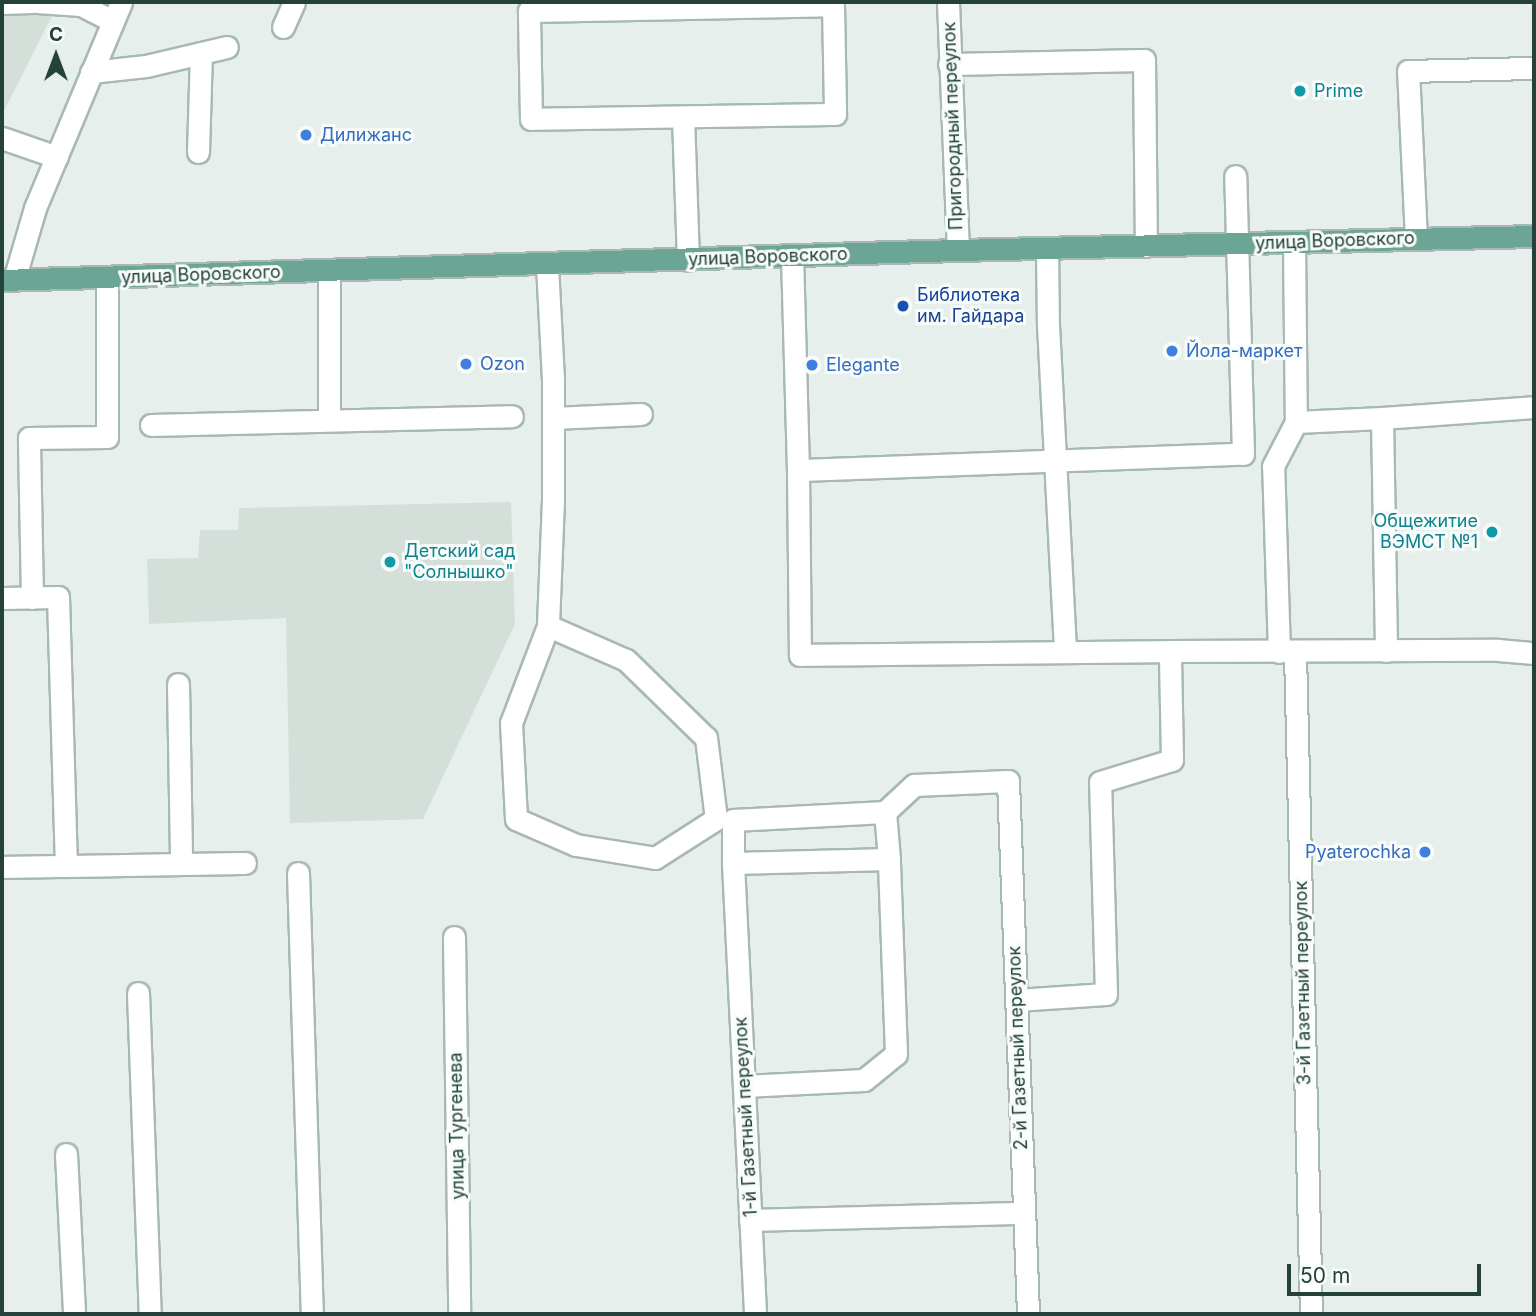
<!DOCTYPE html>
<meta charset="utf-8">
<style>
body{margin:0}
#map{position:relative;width:1536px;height:1316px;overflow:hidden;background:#e6efeb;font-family:Inter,sans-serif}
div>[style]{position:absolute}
.built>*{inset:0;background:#d4dfda}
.roads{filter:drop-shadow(2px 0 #a8b8b2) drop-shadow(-2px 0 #a8b8b2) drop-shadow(0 2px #a8b8b2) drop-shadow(0 -2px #a8b8b2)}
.minor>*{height:21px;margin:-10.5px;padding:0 10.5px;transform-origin:10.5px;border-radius:10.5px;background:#fff}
.major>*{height:21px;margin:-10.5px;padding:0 10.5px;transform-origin:10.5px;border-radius:10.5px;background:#6aa596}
.dots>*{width:19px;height:19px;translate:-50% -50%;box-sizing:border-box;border:4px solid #f7fbf9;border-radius:50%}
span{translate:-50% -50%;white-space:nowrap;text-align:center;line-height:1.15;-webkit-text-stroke:6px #f7fbf9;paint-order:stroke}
.culture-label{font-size:18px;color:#0d838f}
.left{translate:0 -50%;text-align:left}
.right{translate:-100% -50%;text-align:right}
.street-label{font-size:18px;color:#24423a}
.shop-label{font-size:18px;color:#366cbe}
.transit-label{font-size:18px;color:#164399}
.frame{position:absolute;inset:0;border:4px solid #24423a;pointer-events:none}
.north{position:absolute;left:21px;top:21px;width:70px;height:70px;-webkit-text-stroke:5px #f7fbf9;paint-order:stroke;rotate:0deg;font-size:19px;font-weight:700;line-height:28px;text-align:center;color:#24423a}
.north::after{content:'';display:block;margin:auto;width:24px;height:32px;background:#24423a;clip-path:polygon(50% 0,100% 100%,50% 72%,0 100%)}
.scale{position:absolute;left:1287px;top:1264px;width:194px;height:32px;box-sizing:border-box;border:4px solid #24423a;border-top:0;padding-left:9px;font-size:21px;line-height:24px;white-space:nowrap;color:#24423a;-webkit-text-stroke:5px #f7fbf9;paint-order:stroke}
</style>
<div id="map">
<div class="built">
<div style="clip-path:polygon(2px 2px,59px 2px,2px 115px)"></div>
<div style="clip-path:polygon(511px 502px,515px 624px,423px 819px,290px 823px,286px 618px,149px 624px,147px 559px,198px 558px,200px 530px,238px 530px,239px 508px)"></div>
</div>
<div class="roads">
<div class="minor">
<div style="left:37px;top:2px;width:44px;rotate:3.9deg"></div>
<div style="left:81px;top:5px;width:35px;rotate:27deg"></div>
<div style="left:948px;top:2px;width:248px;rotate:87.7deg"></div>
<div style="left:2px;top:3px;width:30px;rotate:-2deg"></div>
<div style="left:833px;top:5px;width:109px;rotate:88.9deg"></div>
<div style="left:835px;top:114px;width:304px;rotate:179.1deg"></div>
<div style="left:531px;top:119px;width:108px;rotate:-91.1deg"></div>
<div style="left:529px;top:11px;width:304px;rotate:-1.1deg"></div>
<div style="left:283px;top:27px;width:27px;rotate:-66deg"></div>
<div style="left:949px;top:64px;width:195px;rotate:-1.2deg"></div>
<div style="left:1144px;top:60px;width:186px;rotate:89.4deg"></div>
<div style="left:91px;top:72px;width:55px;rotate:-6.2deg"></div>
<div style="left:146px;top:66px;width:83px;rotate:-13.2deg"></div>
<div style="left:683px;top:117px;width:143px;rotate:88deg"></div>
<div style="left:2px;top:138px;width:58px;rotate:19.1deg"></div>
<div style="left:198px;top:152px;width:99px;rotate:-88.3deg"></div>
<div style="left:1416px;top:239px;width:168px;rotate:-92.7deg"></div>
<div style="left:1408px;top:71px;width:126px;rotate:-1.4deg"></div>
<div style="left:1294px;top:243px;width:179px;rotate:89.4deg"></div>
<div style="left:1296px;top:422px;width:86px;rotate:-2.7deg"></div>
<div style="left:1382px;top:418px;width:233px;rotate:89deg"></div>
<div style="left:1047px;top:248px;width:77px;rotate:89.3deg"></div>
<div style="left:1048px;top:325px;width:325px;rotate:87deg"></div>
<div style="left:792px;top:255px;width:215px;rotate:88.4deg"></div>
<div style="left:798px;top:470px;width:445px;rotate:-2.1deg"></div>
<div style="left:1243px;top:454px;width:278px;rotate:-91.6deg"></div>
<div style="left:547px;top:265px;width:116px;rotate:87deg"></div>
<div style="left:553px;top:381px;width:119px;rotate:90deg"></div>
<div style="left:553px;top:500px;width:126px;rotate:92.3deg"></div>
<div style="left:548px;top:626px;width:104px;rotate:110.9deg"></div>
<div style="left:511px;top:723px;width:96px;rotate:87deg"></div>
<div style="left:516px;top:819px;width:65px;rotate:23.4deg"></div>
<div style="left:576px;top:845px;width:80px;rotate:9.3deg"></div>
<div style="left:655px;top:858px;width:72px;rotate:-32.6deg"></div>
<div style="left:716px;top:819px;width:82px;rotate:-97deg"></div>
<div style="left:706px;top:738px;width:112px;rotate:-135.7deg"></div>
<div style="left:626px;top:660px;width:85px;rotate:-156.4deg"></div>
<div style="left:329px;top:271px;width:149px;rotate:90deg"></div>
<div style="left:14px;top:280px;width:75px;rotate:-73.7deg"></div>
<div style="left:35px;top:208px;width:223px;rotate:-67.3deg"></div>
<div style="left:553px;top:418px;width:88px;rotate:-2.6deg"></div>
<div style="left:1382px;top:418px;width:152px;rotate:-4.1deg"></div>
<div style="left:151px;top:425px;width:361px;rotate:-1.4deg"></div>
<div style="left:798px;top:470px;width:185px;rotate:89.4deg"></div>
<div style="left:800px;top:655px;width:370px;rotate:-0.6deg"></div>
<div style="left:2px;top:598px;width:56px;rotate:-1deg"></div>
<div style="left:58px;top:597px;width:269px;rotate:88.3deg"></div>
<div style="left:66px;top:866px;width:64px;rotate:179.1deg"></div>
<div style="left:32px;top:598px;width:160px;rotate:-91.1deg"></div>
<div style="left:29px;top:438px;width:78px;rotate:-0.7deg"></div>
<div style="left:107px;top:437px;width:160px;rotate:-90deg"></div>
<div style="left:1279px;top:652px;width:186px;rotate:-91.8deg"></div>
<div style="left:1273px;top:466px;width:50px;rotate:-62.4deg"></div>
<div style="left:1295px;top:652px;width:662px;rotate:88.62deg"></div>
<div style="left:178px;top:684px;width:180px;rotate:89deg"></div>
<div style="left:885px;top:812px;width:40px;rotate:-43deg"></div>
<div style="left:914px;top:785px;width:94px;rotate:-2.4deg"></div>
<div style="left:1008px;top:781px;width:533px;rotate:87.85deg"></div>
<div style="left:733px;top:863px;width:43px;rotate:-90deg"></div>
<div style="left:733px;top:820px;width:152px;rotate:-3deg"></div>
<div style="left:885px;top:812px;width:47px;rotate:85.1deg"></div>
<div style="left:889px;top:859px;width:156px;rotate:178.5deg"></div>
<div style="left:733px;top:863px;width:452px;rotate:87.2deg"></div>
<div style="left:66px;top:866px;width:179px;rotate:-1deg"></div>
<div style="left:298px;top:873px;width:441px;rotate:88.2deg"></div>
<div style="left:454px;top:937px;width:377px;rotate:89.2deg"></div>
<div style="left:138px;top:993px;width:321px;rotate:87.9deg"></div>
<div style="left:1016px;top:1000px;width:90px;rotate:-3.8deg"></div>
<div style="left:1106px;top:994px;width:212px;rotate:-91.6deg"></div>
<div style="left:1100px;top:782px;width:75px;rotate:-17deg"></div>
<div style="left:1172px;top:760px;width:109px;rotate:-91.1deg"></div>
<div style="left:1170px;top:651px;width:328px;rotate:-0.2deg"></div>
<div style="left:1498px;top:650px;width:36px;rotate:5deg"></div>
<div style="left:744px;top:1086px;width:120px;rotate:-2.9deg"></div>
<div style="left:864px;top:1080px;width:41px;rotate:-39.1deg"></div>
<div style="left:896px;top:1054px;width:195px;rotate:-92.1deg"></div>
<div style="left:66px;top:1154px;width:160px;rotate:87.1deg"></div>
<div style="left:750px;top:1220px;width:274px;rotate:-1.5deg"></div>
</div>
<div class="major">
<div style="left:2px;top:280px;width:956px;rotate:-1.8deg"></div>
<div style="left:958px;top:250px;width:576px;rotate:-1.39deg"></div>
</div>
</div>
<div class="dots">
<div style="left:1300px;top:91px;background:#0f9aa8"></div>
<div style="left:306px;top:135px;background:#3f7fe0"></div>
<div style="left:903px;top:306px;background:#1a4fb4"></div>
<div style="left:1172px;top:351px;background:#3f7fe0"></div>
<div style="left:466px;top:364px;background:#3f7fe0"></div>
<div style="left:812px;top:365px;background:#3f7fe0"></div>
<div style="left:1492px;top:532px;background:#0f9aa8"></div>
<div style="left:390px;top:562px;background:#0f9aa8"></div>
<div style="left:1425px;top:852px;background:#3f7fe0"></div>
</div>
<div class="culture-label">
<span class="left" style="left:1314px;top:91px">Prime</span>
<span class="right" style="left:1478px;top:532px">Общежитие<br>ВЭМСТ №1</span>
<span class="left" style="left:404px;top:562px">Детский сад<br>"Солнышко"</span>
</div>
<div class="street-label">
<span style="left:953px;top:126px;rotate:-92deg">Пригородный переулок</span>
<span style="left:1335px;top:241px;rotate:-2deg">улица Воровского</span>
<span style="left:768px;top:257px;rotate:-2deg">улица Воровского</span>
<span style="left:201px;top:275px;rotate:-2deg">улица Воровского</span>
<span style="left:1303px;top:983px;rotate:-91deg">3-й Газетный переулок</span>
<span style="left:1018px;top:1048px;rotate:-92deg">2-й Газетный переулок</span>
<span style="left:746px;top:1117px;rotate:-93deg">1-й Газетный переулок</span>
<span style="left:457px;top:1126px;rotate:-91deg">улица Тургенева</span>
</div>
<div class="shop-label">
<span class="left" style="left:320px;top:135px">Дилижанс</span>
<span class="left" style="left:1186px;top:351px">Йола-маркет</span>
<span class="left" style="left:480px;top:364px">Ozon</span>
<span class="left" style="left:826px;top:365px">Elegante</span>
<span class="right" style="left:1411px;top:852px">Pyaterochka</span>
</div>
<div class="transit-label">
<span class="left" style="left:917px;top:306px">Библиотека<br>им. Гайдара</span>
</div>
<div class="frame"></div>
<div class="north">С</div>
<div class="scale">50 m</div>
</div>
